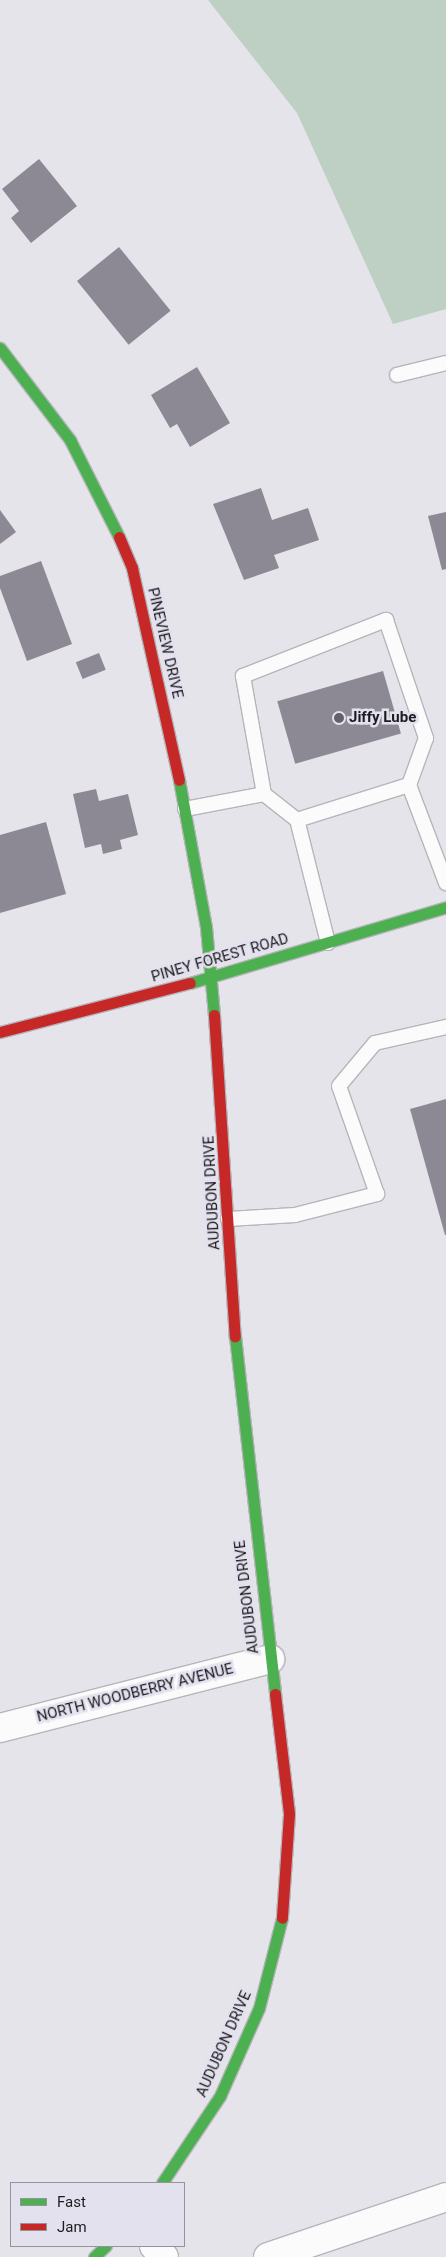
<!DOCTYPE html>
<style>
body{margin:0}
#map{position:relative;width:446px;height:2257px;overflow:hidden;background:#e5e4eb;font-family:Roboto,sans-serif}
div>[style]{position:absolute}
.green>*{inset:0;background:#bed0c3}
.building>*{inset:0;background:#8c8994;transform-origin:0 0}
.roads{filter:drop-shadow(1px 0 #b6b5ba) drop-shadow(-1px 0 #b6b5ba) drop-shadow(0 1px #b6b5ba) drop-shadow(0 -1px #b6b5ba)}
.lane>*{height:14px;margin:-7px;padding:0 7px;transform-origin:7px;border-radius:7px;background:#fbfbfc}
.street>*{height:28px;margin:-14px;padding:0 14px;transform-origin:14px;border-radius:14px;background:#fbfbfc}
.fast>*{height:11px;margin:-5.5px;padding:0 5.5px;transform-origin:5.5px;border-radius:5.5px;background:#4caf50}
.jam>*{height:11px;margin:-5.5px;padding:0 5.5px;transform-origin:5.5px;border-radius:5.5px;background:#c62828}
.dots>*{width:14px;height:14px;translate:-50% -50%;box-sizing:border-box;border:2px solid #e4e1ee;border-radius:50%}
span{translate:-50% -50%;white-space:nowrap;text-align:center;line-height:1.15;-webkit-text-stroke:5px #e4e1ee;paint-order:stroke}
.street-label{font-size:15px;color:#1c1b1f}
.poi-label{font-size:15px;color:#1c1b1f;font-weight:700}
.left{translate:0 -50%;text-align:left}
.legend{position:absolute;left:10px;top:2182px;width:175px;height:65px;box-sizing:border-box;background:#e4e1ee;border:1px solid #94929b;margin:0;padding:6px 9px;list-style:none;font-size:15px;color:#1c1b1f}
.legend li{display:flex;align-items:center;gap:10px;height:25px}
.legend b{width:25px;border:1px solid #94929b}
</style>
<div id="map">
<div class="green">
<div style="clip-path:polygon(208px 0,446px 0,446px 309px,393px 324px,297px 113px)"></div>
</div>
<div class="building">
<div style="clip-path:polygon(39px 159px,77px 206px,31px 243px,11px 218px,19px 211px,2px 189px)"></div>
<div style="left:119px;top:247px;width:82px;height:54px;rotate:51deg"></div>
<div style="clip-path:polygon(197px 367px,230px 423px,190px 447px,177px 424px,170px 428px,151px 395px)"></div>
<div style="clip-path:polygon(261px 488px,272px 520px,308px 508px,319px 540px,274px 555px,279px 568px,244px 580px,213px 504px)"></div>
<div style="clip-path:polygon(0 510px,16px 532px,0 544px)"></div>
<div style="clip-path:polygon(446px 512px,446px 569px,442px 570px,428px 516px)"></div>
<div style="clip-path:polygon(41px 561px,72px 644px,27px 661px,0 588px,0 576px)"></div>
<div style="left:99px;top:653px;width:18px;height:25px;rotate:68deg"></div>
<div style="left:383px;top:671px;width:65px;height:110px;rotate:74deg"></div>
<div style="clip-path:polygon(96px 789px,99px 801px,128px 794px,138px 835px,120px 840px,122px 849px,103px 854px,101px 844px,85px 848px,73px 794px)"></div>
<div style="clip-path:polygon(46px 822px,66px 894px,0 913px,0 835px)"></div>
<div style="clip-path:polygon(446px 1099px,446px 1235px,445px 1235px,410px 1109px)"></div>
</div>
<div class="roads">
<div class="lane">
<div style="left:397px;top:375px;width:50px;rotate:-13.8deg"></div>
<div style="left:185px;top:809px;width:80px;rotate:-10.8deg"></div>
<div style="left:297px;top:820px;width:117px;rotate:-17.4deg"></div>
<div style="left:328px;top:943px;width:127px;rotate:-104.1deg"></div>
<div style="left:297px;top:820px;width:42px;rotate:-141.8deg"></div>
<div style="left:264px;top:794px;width:120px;rotate:-100.1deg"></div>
<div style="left:243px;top:676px;width:154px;rotate:-21.4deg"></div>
<div style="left:386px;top:620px;width:125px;rotate:71.3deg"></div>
<div style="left:426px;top:738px;width:50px;rotate:109.9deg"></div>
<div style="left:409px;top:785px;width:105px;rotate:69.3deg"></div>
<div style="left:228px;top:1219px;width:67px;rotate:-3.4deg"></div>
<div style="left:295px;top:1215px;width:85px;rotate:-14.4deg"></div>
<div style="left:377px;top:1194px;width:114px;rotate:-109.4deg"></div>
<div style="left:339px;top:1086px;width:56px;rotate:-50.1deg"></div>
<div style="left:375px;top:1043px;width:73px;rotate:-12.7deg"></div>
</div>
<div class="street">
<div style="left:0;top:1728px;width:279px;rotate:-14.3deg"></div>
<div style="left:154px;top:2246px;width:15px;rotate:48deg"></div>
<div style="left:268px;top:2257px;width:188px;rotate:-18.6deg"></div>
</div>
<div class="fast">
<div style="left:0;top:348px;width:116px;rotate:52.7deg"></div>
<div style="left:70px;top:440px;width:109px;rotate:63.2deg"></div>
<div style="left:179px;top:780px;width:149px;rotate:79.6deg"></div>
<div style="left:206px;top:927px;width:88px;rotate:84.8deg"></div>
<div style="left:190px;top:983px;width:267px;rotate:-16.5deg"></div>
<div style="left:235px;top:1336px;width:360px;rotate:83.6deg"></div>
<div style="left:162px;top:2183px;width:105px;rotate:-56.3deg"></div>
<div style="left:220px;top:2096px;width:96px;rotate:-66.1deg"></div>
<div style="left:259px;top:2008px;width:93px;rotate:-75.7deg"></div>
<div style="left:94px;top:2257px;width:16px;rotate:-43deg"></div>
</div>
<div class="jam">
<div style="left:119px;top:537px;width:34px;rotate:67deg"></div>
<div style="left:132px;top:568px;width:217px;rotate:77.5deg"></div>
<div style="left:214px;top:1015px;width:322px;rotate:86.3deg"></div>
<div style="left:0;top:1032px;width:196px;rotate:-14.5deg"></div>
<div style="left:275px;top:1694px;width:121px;rotate:83.3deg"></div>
<div style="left:289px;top:1814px;width:104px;rotate:93.9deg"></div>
</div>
</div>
<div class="dots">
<div style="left:339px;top:718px;background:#626166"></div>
</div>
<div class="street-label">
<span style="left:165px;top:643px;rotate:77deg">PINEVIEW DRIVE</span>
<span style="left:220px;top:958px;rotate:-16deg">PINEY FOREST ROAD</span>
<span style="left:212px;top:1193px;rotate:-93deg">AUDUBON DRIVE</span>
<span style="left:247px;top:1597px;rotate:-97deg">AUDUBON DRIVE</span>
<span style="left:135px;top:1693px;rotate:-14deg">NORTH WOODBERRY AVENUE</span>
<span style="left:224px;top:2044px;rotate:-66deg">AUDUBON DRIVE</span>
</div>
<div class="poi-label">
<span class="left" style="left:349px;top:718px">Jiffy Lube</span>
</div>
<ul class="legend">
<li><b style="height:6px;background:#4caf50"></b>Fast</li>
<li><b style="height:6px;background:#c62828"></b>Jam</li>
</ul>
</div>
